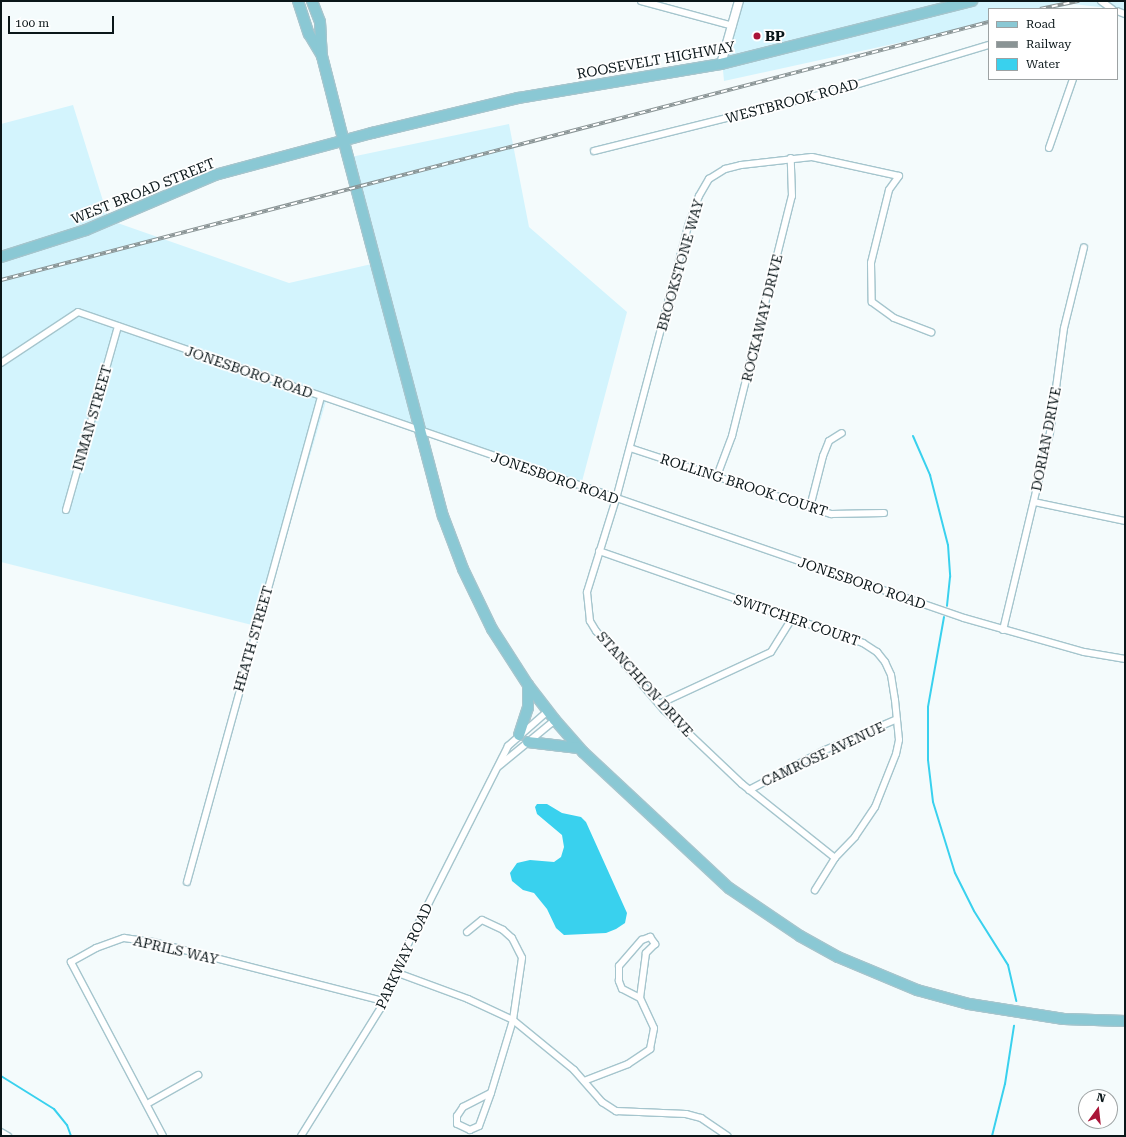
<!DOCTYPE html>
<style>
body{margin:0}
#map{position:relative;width:1126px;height:1137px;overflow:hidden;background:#f4fbfc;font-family:"Roboto Serif",serif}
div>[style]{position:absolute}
.built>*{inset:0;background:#d3f4fd}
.water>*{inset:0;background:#39d1ee}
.stream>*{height:2px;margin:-1px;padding:0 1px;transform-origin:1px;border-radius:1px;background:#39d1ee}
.roads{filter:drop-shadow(1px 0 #a5c5cd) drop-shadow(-1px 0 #a5c5cd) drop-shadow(0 1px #a5c5cd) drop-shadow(0 -1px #a5c5cd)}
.minor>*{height:6px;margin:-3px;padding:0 3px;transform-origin:3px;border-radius:3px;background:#fff}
.tertiary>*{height:8px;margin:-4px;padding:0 4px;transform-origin:4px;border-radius:4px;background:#fff}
.primary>*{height:10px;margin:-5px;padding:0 5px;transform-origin:5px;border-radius:5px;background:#8ac8d4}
.rail>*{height:3.5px;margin-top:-1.75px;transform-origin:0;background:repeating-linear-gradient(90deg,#fff 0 6px,#8a9495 0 12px);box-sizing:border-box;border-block:1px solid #8a9495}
.dots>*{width:11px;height:11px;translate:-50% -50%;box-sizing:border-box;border:2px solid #fff;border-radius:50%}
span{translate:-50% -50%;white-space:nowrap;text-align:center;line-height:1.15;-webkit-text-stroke:3.5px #fff;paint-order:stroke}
.poi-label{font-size:14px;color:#0a1619;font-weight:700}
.left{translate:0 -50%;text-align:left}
.street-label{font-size:14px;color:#0a1619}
.frame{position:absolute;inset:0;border:2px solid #0a1619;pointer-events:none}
.legend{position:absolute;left:988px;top:8px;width:130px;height:72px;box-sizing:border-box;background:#fff;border:1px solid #9da2a3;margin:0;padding:5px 7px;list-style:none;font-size:12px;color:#0a1619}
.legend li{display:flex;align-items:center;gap:8px;height:20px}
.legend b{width:20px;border:1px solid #9da2a3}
.north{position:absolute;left:1078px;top:1089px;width:40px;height:40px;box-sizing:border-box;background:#fff;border:1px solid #9da2a3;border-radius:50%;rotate:15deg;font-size:11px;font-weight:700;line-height:16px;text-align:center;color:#0a1619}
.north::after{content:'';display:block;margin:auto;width:14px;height:18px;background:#aa1438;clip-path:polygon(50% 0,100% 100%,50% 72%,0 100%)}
.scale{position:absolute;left:8px;top:16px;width:106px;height:18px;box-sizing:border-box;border:2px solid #0a1619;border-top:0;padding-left:5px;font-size:12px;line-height:14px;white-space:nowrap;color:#0a1619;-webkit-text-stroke:3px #fff;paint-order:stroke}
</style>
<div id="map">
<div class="built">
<div style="clip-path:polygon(738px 1px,1125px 1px,1125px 14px,1117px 9px,1073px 4px,1052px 9px,989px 9px,989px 23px,724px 81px,722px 60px)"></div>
<div style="clip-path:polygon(73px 105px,109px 220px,289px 283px,376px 263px,351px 157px,509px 124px,529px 227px,627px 312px,580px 489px,432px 435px,326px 401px,260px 627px,1px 562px,1px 124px)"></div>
</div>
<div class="water">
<div style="clip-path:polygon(537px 804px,547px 804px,562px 813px,581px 817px,586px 822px,627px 913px,625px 923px,616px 929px,606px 933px,564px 935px,556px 928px,547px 909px,534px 893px,523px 890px,512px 881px,510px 873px,517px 863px,530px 860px,554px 862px,561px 857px,564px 847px,562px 835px,537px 814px,535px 807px)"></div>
</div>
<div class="stream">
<div style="left:913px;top:436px;width:43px;rotate:66.4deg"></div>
<div style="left:930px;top:475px;width:72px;rotate:75.6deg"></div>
<div style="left:948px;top:545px;width:32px;rotate:86deg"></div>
<div style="left:950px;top:577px;width:29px;rotate:96deg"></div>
<div style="left:944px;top:617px;width:91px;rotate:100.1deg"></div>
<div style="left:928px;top:707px;width:53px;rotate:90deg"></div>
<div style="left:928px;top:760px;width:42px;rotate:83.2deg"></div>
<div style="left:933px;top:802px;width:74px;rotate:72.8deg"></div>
<div style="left:955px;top:873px;width:42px;rotate:63.4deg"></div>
<div style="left:974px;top:911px;width:64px;rotate:57.8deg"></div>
<div style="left:1008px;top:965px;width:37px;rotate:77deg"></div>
<div style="left:1px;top:1076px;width:62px;rotate:31.9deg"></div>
<div style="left:54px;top:1109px;width:21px;rotate:51deg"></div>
<div style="left:67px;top:1125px;width:12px;rotate:70deg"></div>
<div style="left:992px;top:1136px;width:54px;rotate:-76deg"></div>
<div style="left:1005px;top:1084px;width:59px;rotate:-81.2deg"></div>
</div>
<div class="roads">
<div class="minor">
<div style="left:641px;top:1px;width:95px;rotate:15.2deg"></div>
<div style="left:1101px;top:1px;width:14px;rotate:36deg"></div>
<div style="left:1117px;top:11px;width:9px;rotate:21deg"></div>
<div style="left:1049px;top:148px;width:73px;rotate:-70.8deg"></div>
<div style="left:594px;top:151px;width:256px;rotate:-14deg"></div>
<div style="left:842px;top:89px;width:153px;rotate:-16.7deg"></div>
<div style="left:1px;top:363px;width:92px;rotate:-33.5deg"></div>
<div style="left:78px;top:312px;width:937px;rotate:19.05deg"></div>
<div style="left:964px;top:618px;width:125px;rotate:15.8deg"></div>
<div style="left:1084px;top:652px;width:42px;rotate:9.7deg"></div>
<div style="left:630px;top:448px;width:212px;rotate:18.2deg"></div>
<div style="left:831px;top:514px;width:53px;rotate:-1.1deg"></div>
<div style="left:717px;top:476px;width:43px;rotate:-69.4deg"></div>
<div style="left:732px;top:436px;width:247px;rotate:-76deg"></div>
<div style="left:792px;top:196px;width:38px;rotate:-92deg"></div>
<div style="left:1034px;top:502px;width:93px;rotate:11.8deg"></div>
<div style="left:810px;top:507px;width:53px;rotate:-75.7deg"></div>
<div style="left:823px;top:456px;width:16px;rotate:-68deg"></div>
<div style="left:829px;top:441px;width:15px;rotate:-32deg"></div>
<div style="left:66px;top:510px;width:191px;rotate:-74.2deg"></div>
<div style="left:599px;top:551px;width:280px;rotate:19.2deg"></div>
<div style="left:863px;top:643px;width:17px;rotate:33deg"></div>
<div style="left:877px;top:652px;width:13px;rotate:51deg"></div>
<div style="left:885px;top:662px;width:14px;rotate:65deg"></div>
<div style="left:891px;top:675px;width:25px;rotate:81deg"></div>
<div style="left:895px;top:700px;width:40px;rotate:84.3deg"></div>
<div style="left:899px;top:740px;width:14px;rotate:102deg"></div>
<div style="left:896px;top:754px;width:57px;rotate:111.6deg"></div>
<div style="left:875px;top:807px;width:36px;rotate:124deg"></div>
<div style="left:855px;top:837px;width:29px;rotate:134deg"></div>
<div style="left:835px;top:858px;width:38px;rotate:122deg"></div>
<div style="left:1003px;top:630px;width:203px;rotate:-76.6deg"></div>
<div style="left:1050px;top:433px;width:106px;rotate:-82.4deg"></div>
<div style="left:1064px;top:328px;width:83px;rotate:-76.1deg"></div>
<div style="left:659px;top:704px;width:123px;rotate:-24.9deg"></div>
<div style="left:771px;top:652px;width:40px;rotate:-58deg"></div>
<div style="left:499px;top:766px;width:72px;rotate:-39.4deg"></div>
<div style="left:749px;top:790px;width:86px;rotate:-27.8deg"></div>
<div style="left:825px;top:750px;width:78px;rotate:-23.3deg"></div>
<div style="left:835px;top:858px;width:119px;rotate:-141.5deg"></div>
<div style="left:742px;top:784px;width:108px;rotate:-136.5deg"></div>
<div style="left:664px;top:710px;width:104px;rotate:-130.7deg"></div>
<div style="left:596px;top:631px;width:12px;rotate:-121deg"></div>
<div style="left:590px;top:621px;width:29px;rotate:-96deg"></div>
<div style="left:587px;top:592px;width:97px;rotate:-72.7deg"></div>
<div style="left:616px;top:499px;width:282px;rotate:-75.2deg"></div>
<div style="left:688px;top:226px;width:32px;rotate:-70deg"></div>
<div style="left:699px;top:196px;width:20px;rotate:-60deg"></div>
<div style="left:709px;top:179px;width:19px;rotate:-32deg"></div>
<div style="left:725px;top:169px;width:16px;rotate:-14deg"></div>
<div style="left:741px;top:165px;width:71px;rotate:-6.4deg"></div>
<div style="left:812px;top:157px;width:89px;rotate:12.3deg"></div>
<div style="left:899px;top:176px;width:17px;rotate:126deg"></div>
<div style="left:889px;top:190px;width:75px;rotate:103.9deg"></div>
<div style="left:871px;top:263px;width:39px;rotate:89deg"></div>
<div style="left:872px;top:302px;width:27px;rotate:36deg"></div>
<div style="left:894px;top:318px;width:40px;rotate:21deg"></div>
<div style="left:187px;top:882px;width:503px;rotate:-74.56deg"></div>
<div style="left:467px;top:932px;width:19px;rotate:-39deg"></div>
<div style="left:482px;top:920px;width:23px;rotate:25deg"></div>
<div style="left:503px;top:930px;width:12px;rotate:42deg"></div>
<div style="left:512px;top:938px;width:22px;rotate:63deg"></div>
<div style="left:522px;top:958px;width:63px;rotate:98.3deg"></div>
<div style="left:513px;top:1020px;width:76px;rotate:106.8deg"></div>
<div style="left:650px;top:937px;width:9px;rotate:54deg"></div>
<div style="left:655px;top:944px;width:13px;rotate:135deg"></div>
<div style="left:646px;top:953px;width:45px;rotate:97.6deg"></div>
<div style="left:640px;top:998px;width:20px;rotate:-153deg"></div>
<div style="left:622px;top:989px;width:9px;rotate:-111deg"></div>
<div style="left:619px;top:981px;width:15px;rotate:-90deg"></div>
<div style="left:619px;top:966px;width:35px;rotate:-49deg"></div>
<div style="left:642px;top:940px;width:9px;rotate:-21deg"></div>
<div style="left:395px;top:972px;width:78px;rotate:20.3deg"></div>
<div style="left:468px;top:999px;width:50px;rotate:25deg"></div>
<div style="left:513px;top:1020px;width:79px;rotate:39.3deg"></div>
<div style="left:574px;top:1070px;width:43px;rotate:48.8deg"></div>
<div style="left:602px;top:1102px;width:17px;rotate:33deg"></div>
<div style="left:616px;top:1111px;width:70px;rotate:2.5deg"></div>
<div style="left:686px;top:1114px;width:16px;rotate:15deg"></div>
<div style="left:701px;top:1118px;width:32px;rotate:34deg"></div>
<div style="left:584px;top:1081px;width:47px;rotate:-21.1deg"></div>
<div style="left:628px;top:1064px;width:27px;rotate:-34deg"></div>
<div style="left:650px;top:1049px;width:21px;rotate:-79deg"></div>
<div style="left:654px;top:1028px;width:33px;rotate:-115deg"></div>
<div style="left:491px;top:1093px;width:35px;rotate:110deg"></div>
<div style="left:479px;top:1126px;width:10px;rotate:156deg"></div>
<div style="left:470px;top:1130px;width:14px;rotate:-155deg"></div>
<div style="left:457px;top:1124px;width:8px;rotate:-90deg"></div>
<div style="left:457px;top:1116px;width:11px;rotate:-56deg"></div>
<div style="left:463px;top:1107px;width:31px;rotate:-27deg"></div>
<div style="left:147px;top:1104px;width:59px;rotate:-29.6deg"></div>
<div style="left:1px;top:1132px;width:8px;rotate:30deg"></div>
<div style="left:163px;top:1136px;width:197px;rotate:-117.9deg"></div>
<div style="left:71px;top:962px;width:29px;rotate:-29deg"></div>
<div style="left:96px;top:948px;width:30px;rotate:-20deg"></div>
<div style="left:124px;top:938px;width:29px;rotate:8deg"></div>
<div style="left:153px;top:942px;width:237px;rotate:14.4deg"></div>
<div style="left:301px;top:1136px;width:150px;rotate:-58.1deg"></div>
<div style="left:380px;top:1009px;width:60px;rotate:-67.3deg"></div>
<div style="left:403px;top:954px;width:233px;rotate:-63.2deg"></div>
<div style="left:508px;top:746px;width:53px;rotate:-41.2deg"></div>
</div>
<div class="tertiary">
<div style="left:721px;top:64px;width:66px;rotate:-74.1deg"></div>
</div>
<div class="primary">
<div style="left:298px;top:1px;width:35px;rotate:72deg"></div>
<div style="left:309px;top:34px;width:23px;rotate:59deg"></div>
<div style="left:312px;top:1px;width:22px;rotate:69deg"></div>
<div style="left:320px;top:22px;width:34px;rotate:87deg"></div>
<div style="left:322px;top:56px;width:89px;rotate:75.7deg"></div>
<div style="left:344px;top:142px;width:387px;rotate:75.2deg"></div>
<div style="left:443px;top:516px;width:57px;rotate:69.3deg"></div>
<div style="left:463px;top:569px;width:67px;rotate:64.2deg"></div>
<div style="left:492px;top:629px;width:67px;rotate:57.3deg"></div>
<div style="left:528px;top:685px;width:44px;rotate:52.4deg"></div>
<div style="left:555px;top:720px;width:43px;rotate:48.8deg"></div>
<div style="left:583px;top:752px;width:200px;rotate:43deg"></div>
<div style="left:729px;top:888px;width:86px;rotate:34.1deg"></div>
<div style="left:800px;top:936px;width:43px;rotate:28.9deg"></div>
<div style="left:838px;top:957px;width:86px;rotate:22.7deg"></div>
<div style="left:917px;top:990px;width:54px;rotate:15.1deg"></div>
<div style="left:969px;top:1004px;width:96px;rotate:9deg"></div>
<div style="left:1064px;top:1019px;width:61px;rotate:1.9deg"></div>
<div style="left:1px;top:257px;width:89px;rotate:-17.6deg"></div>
<div style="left:86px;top:230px;width:140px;rotate:-23.1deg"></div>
<div style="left:215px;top:175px;width:163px;rotate:-15deg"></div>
<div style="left:372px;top:133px;width:150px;rotate:-13.5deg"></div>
<div style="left:518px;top:98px;width:206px;rotate:-9.5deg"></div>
<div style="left:721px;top:64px;width:259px;rotate:-14.1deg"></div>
<div style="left:519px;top:735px;width:28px;rotate:-72deg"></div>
<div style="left:528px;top:708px;width:23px;rotate:-90deg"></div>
<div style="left:528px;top:742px;width:51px;rotate:6.7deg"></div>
</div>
</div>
<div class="rail">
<div style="left:1040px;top:9px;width:40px;rotate:-12deg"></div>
<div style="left:1px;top:280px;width:1021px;rotate:-14.64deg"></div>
</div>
<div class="dots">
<div style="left:757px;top:36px;background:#aa1438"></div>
</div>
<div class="poi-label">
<span class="left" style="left:765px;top:36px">BP</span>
</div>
<div class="street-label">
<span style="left:656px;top:60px;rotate:-10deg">ROOSEVELT HIGHWAY</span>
<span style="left:792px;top:101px;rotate:-15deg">WESTBROOK ROAD</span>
<span style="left:143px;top:191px;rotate:-22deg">WEST BROAD STREET</span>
<span style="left:680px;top:265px;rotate:-74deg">BROOKSTONE WAY</span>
<span style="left:762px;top:318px;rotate:-76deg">ROCKAWAY DRIVE</span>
<span style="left:249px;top:372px;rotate:19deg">JONESBORO ROAD</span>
<span style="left:92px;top:418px;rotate:-74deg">INMAN STREET</span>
<span style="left:1046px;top:439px;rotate:-79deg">DORIAN DRIVE</span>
<span style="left:555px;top:478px;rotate:19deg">JONESBORO ROAD</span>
<span style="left:744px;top:485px;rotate:18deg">ROLLING BROOK COURT</span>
<span style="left:862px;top:583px;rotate:19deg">JONESBORO ROAD</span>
<span style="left:797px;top:620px;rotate:19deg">SWITCHER COURT</span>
<span style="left:253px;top:639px;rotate:-74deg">HEATH STREET</span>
<span style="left:645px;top:684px;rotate:48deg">STANCHION DRIVE</span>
<span style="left:823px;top:754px;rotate:-25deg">CAMROSE AVENUE</span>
<span style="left:176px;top:950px;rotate:13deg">APRILS WAY</span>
<span style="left:404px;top:956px;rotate:-65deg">PARKWAY ROAD</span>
</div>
<div class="frame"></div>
<ul class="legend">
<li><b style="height:5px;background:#8ac8d4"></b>Road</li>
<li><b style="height:5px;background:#8a9495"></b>Railway</li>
<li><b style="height:11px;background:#39d1ee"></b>Water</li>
</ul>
<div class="north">N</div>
<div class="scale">100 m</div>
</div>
